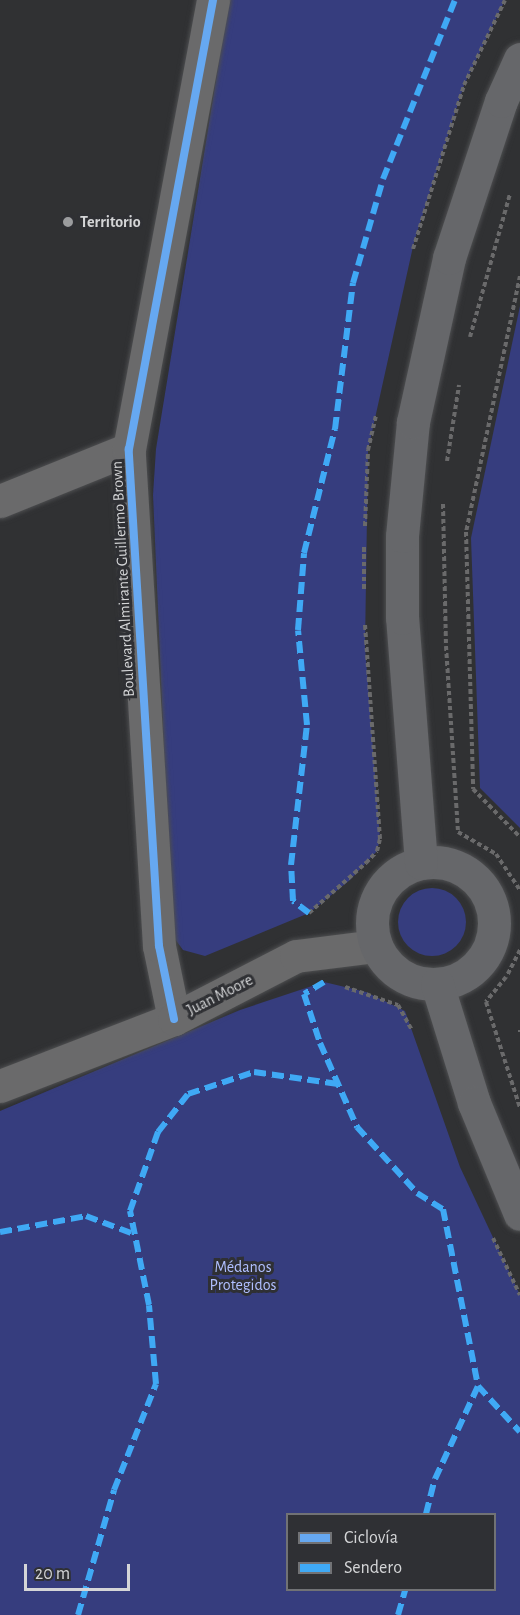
<!DOCTYPE html>
<meta charset="utf-8">
<style>
body{margin:0}
#map{position:relative;width:520px;height:1615px;overflow:hidden;background:#303133;font-family:"Alegreya Sans",sans-serif}
div>[style]{position:absolute}
.green>*{inset:0;background:#363d7e}
.round{border-radius:50%}
.path>*{height:4px;margin-top:-2px;transform-origin:0;background:repeating-linear-gradient(90deg,#6a6a6b 0 4.5px,transparent 0 7.5px)}
.roads{filter:drop-shadow(0 0 2px #4d4e50) drop-shadow(0 0 2px #4d4e50)}
.street>*{height:33px;margin:-16.5px;padding:0 16.5px;transform-origin:16.5px;border-radius:16.5px;background:#6a6a6b}
.secondary>*{height:33px;margin:-16.5px;padding:0 16.5px;transform-origin:16.5px;border-radius:16.5px;background:#66676a}
.secondary>.ring{margin:-16.5px;padding:0;box-sizing:content-box;background:none;border:33px solid #66676a;border-radius:50%}
.quiet>*{height:6px;margin-top:-3px;transform-origin:0;background:repeating-linear-gradient(90deg,#3fa9f5 0 12px,transparent 0 18px)}
.cycleway>*{height:8px;margin:-4px;padding:0 4px;transform-origin:4px;border-radius:4px;background:#66a8f1}
.dots>*{width:16px;height:16px;translate:-50% -50%;box-sizing:border-box;border:3px solid #2f3034;border-radius:50%}
span{translate:-50% -50%;white-space:nowrap;text-align:center;line-height:1.15;-webkit-text-stroke:6px #2f3034;paint-order:stroke}
.poi-label{font-size:16px;color:#d4d5d7;font-weight:700}
.left{translate:0 -50%;text-align:left}
.street-label{font-size:16px;color:#d4d5d7}
.park-label{font-size:16px;color:#b0bfff}
.legend{position:absolute;left:286px;top:1513px;width:210px;height:78px;box-sizing:border-box;background:#2f3034;border:2px solid #717275;margin:0;padding:8px 10px;list-style:none;font-size:18px;color:#d4d5d7}
.legend li{display:flex;align-items:center;gap:12px;height:30px}
.legend b{width:30px;border:2px solid #717275}
.scale{position:absolute;left:24px;top:1564px;width:106px;height:27px;box-sizing:border-box;border:3px solid #d4d5d7;border-top:0;padding-left:8px;font-size:18px;line-height:21px;white-space:nowrap;color:#d4d5d7;-webkit-text-stroke:4px #2f3034;paint-order:stroke}
</style>
<div id="map">
<div class="green">
<i style="clip-path:polygon(229px 0,505px 0,464px 85px,414px 242px,368px 450px,365px 647px,380px 839px,377px 851px,350px 880px,309px 913px,205px 956px,183px 950px,172px 935px,153px 495px,156px 449px)"></i>
<i style="clip-path:polygon(520px 306px,520px 828px,480px 788px,471px 538px)"></i>
<i class="round" style="left:398px;top:888px;width:68px;height:68px"></i>
<i style="clip-path:polygon(evenodd,324px 982px,366px 992px,405px 1011px,460px 1167px,520px 1295px,520px 1615px,0 1615px,0 1111px,240px 1010px,324px 982px,288px 1514px,494px 1514px,494px 1590px,288px 1590px,288px 1514px)"></i>
</div>
<div class="path">
<i style="left:413px;top:249px;width:172px;rotate:-72.7deg"></i>
<i style="left:464px;top:85px;width:94px;rotate:-64.2deg"></i>
<i style="left:520px;top:276px;width:262px;rotate:101.9deg"></i>
<i style="left:466px;top:532px;width:257px;rotate:88.4deg"></i>
<i style="left:473px;top:789px;width:67px;rotate:45.6deg"></i>
<i style="left:470px;top:337px;width:148px;rotate:-74.4deg"></i>
<i style="left:447px;top:461px;width:77px;rotate:-81deg"></i>
<i style="left:443px;top:504px;width:142px;rotate:88.8deg"></i>
<i style="left:446px;top:646px;width:186px;rotate:86.3deg"></i>
<i style="left:458px;top:832px;width:44px;rotate:30.1deg"></i>
<i style="left:496px;top:854px;width:43px;rotate:56.3deg"></i>
<i style="left:365px;top:526px;width:76px;rotate:-87.7deg"></i>
<i style="left:368px;top:450px;width:37px;rotate:-77deg"></i>
<i style="left:364px;top:589px;width:44px;rotate:-90deg"></i>
<i style="left:309px;top:913px;width:76px;rotate:-41.3deg"></i>
<i style="left:366px;top:863px;width:16px;rotate:-47deg"></i>
<i style="left:377px;top:851px;width:12px;rotate:-76deg"></i>
<i style="left:380px;top:839px;width:217px;rotate:-94deg"></i>
<i style="left:520px;top:950px;width:30px;rotate:117deg"></i>
<i style="left:506px;top:977px;width:32px;rotate:129deg"></i>
<i style="left:486px;top:1002px;width:111px;rotate:72.2deg"></i>
<i style="left:345px;top:987px;width:56px;rotate:18.8deg"></i>
<i style="left:398px;top:1005px;width:29px;rotate:61deg"></i>
<i style="left:520px;top:1030px;width:2px;rotate:90deg"></i>
<i style="left:493px;top:1238px;width:63px;rotate:64.7deg"></i>
</div>
<div class="roads">
<div class="street">
<i style="left:0;top:501px;width:139px;rotate:-22deg"></i>
<i style="left:174px;top:1019px;width:75px;rotate:-101.6deg"></i>
<i style="left:159px;top:946px;width:498px;rotate:-93.5deg"></i>
<i style="left:129px;top:449px;width:457px;rotate:-79.4deg"></i>
<i style="left:0;top:1086px;width:186px;rotate:-21.1deg"></i>
<i style="left:174px;top:1019px;width:137px;rotate:-27.3deg"></i>
<i style="left:296px;top:956px;width:81px;rotate:-7.1deg"></i>
</div>
<div class="secondary">
<i class="ring" style="left:372px;top:862px;width:89px;height:89px"></i>
<i style="left:421px;top:863px;width:246px;rotate:-94.4deg"></i>
<i style="left:402px;top:618px;width:82px;rotate:-90deg"></i>
<i style="left:402px;top:536px;width:115px;rotate:-84.5deg"></i>
<i style="left:413px;top:422px;width:168px;rotate:-77.6deg"></i>
<i style="left:449px;top:258px;width:165px;rotate:-71.7deg"></i>
<i style="left:501px;top:101px;width:46px;rotate:-65.7deg"></i>
<i style="left:437px;top:984px;width:125px;rotate:72.7deg"></i>
<i style="left:474px;top:1103px;width:120px;rotate:67.5deg"></i>
</div>
</div>
<div class="quiet">
<i style="left:309px;top:913px;width:20px;rotate:-143deg"></i>
<i style="left:293px;top:901px;width:36px;rotate:-93deg"></i>
<i style="left:291px;top:865px;width:141px;rotate:-83.5deg"></i>
<i style="left:307px;top:725px;width:95px;rotate:-95.4deg"></i>
<i style="left:298px;top:630px;width:77px;rotate:-85.5deg"></i>
<i style="left:304px;top:553px;width:128px;rotate:-76deg"></i>
<i style="left:335px;top:429px;width:147px;rotate:-83deg"></i>
<i style="left:353px;top:283px;width:108px;rotate:-73.9deg"></i>
<i style="left:383px;top:179px;width:193px;rotate:-68.1deg"></i>
<i style="left:324px;top:982px;width:23px;rotate:149deg"></i>
<i style="left:304px;top:994px;width:52px;rotate:71.9deg"></i>
<i style="left:320px;top:1043px;width:92px;rotate:66.2deg"></i>
<i style="left:357px;top:1127px;width:89px;rotate:47.7deg"></i>
<i style="left:417px;top:1193px;width:31px;rotate:32deg"></i>
<i style="left:443px;top:1209px;width:180px;rotate:78.8deg"></i>
<i style="left:478px;top:1386px;width:62px;rotate:47.6deg"></i>
<i style="left:0;top:1232px;width:87px;rotate:-10.5deg"></i>
<i style="left:86px;top:1216px;width:51px;rotate:20.6deg"></i>
<i style="left:426px;top:1514px;width:36px;rotate:-76deg"></i>
<i style="left:435px;top:1479px;width:102px;rotate:-65.2deg"></i>
<i style="left:78px;top:1615px;width:130px;rotate:-73.9deg"></i>
<i style="left:114px;top:1490px;width:114px;rotate:-68.4deg"></i>
<i style="left:156px;top:1384px;width:79px;rotate:-95.1deg"></i>
<i style="left:149px;top:1305px;width:96px;rotate:-101.4deg"></i>
<i style="left:130px;top:1211px;width:84px;rotate:-70.5deg"></i>
<i style="left:158px;top:1132px;width:48px;rotate:-51.7deg"></i>
<i style="left:188px;top:1094px;width:70px;rotate:-18.4deg"></i>
<i style="left:254px;top:1072px;width:85px;rotate:8.1deg"></i>
<i style="left:398px;top:1615px;width:26px;rotate:-74deg"></i>
</div>
<div class="cycleway">
<i style="left:174px;top:1019px;width:75px;rotate:-101.6deg"></i>
<i style="left:159px;top:946px;width:498px;rotate:-93.5deg"></i>
<i style="left:129px;top:449px;width:457px;rotate:-79.4deg"></i>
</div>
<div class="dots">
<i style="left:68px;top:222px;background:#9b9c9e"></i>
</div>
<div class="poi-label">
<span class="left" style="left:80px;top:222px">Territorio</span>
</div>
<div class="street-label">
<span style="left:123px;top:579px;rotate:-93deg">Boulevard Almirante Guillermo Brown</span>
<span style="left:220px;top:995px;rotate:-27deg">Juan Moore</span>
</div>
<div class="park-label">
<span style="left:243px;top:1276px">Médanos<br>Protegidos</span>
</div>
<ul class="legend">
<li><b style="height:8px;background:#66a8f1"></b>Ciclovía</li>
<li><b style="height:8px;background:#3fa9f5"></b>Sendero</li>
</ul>
<div class="scale">20 m</div>
</div>
